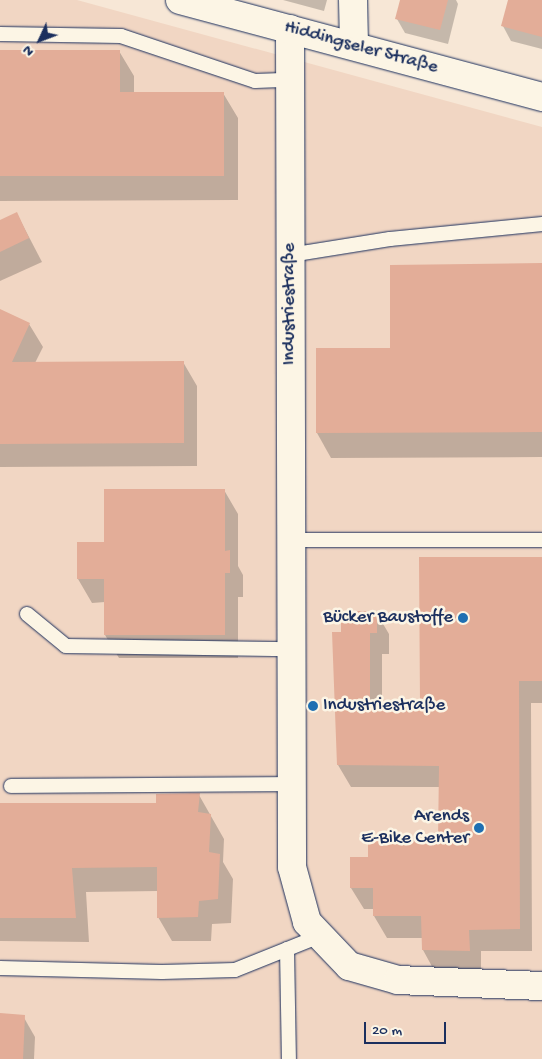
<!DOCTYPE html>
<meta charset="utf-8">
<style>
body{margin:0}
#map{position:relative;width:542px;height:1059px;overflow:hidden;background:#f7e7d6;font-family:"Gochi Hand",sans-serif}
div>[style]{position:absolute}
.built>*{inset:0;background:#f1d6c3}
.shadow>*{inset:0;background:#0003}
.building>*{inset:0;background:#e3ad98}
.roads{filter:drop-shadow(0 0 1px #1b2f5e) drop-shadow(0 0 1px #1b2f5e)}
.lane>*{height:14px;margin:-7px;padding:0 7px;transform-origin:7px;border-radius:7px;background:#fcf5e5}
.street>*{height:28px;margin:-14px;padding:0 14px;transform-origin:14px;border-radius:14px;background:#fcf5e5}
.secondary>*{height:28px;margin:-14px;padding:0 14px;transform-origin:14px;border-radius:14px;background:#fcf5e5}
.dots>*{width:14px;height:14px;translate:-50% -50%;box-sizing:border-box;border:2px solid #fcf5e5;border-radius:50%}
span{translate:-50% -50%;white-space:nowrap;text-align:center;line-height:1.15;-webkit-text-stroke:5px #fcf5e5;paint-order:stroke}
.street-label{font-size:19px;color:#1b2f5e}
.poi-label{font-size:19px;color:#1b2f5e}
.right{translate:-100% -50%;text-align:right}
.left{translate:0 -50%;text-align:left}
.north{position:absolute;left:15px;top:15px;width:50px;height:50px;-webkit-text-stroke:4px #fcf5e5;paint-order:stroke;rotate:227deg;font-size:14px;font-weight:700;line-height:20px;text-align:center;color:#1b2f5e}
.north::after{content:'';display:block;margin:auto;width:18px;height:22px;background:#1b2f5e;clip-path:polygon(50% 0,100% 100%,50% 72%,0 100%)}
.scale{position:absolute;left:364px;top:1022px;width:82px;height:22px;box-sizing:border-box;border:2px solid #1b2f5e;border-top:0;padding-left:6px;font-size:15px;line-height:18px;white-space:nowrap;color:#1b2f5e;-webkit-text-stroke:4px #fcf5e5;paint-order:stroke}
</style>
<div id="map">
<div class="built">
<i style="clip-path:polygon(0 0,77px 0,542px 127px,542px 1059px,0 1059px)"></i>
</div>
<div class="shadow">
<i style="clip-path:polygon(283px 0,327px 0,324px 11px)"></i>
<i style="clip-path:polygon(402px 0,456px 0,458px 4px,448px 44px,405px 33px,397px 19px)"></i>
<i style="clip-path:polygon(509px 0,542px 0,542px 49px,511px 41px,503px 26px)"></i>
<i style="clip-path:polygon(119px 51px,134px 76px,134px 93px,223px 93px,238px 118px,238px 200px,0 201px,0 52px)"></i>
<i style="clip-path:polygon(17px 214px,42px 262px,0 281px,0 222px)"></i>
<i style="clip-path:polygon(542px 265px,542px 457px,331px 458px,317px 433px,392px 349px)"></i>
<i style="clip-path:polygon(0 311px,29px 324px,43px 347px,35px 363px,183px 362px,197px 386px,197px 466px,0 467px)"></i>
<i style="clip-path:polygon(224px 490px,238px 514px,238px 566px,243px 575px,243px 597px,238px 597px,238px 658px,119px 658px,105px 635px,105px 602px,92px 603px,78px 579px,105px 543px)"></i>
<i style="clip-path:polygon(542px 558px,542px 703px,531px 703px,532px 951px,481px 951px,481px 972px,435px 972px,423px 950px,423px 938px,387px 938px,374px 916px,374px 909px,364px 909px,351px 888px,369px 858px,439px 841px,440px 787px,351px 787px,338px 765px,333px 633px,342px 633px,376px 612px,389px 634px,389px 654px,382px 654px,382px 705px,421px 705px)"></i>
<i style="clip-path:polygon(199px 795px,224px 839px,223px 862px,233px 879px,231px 923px,212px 924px,211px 941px,172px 941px,158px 917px,158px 891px,86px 892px,89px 942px,0 941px,0 804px,157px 804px)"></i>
<i style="clip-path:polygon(0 1015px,23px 1016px,35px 1037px,34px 1059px,0 1059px)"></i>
</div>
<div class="building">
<i style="clip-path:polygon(400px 0,448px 0,440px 30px,395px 19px)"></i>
<i style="clip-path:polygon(508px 0,542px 0,542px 37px,501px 26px)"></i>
<i style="clip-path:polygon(0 50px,120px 50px,120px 92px,224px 92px,224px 176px,0 176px)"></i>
<i style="clip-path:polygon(17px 212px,29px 238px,0 252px,0 220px)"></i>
<i style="clip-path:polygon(542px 263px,542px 432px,316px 433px,316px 348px,390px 348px,390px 265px)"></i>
<i style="clip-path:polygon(0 309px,30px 323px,12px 362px,184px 361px,184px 443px,0 444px)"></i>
<i style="clip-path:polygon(104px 489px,225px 489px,225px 551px,230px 550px,230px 573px,225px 573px,225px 635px,104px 635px,104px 579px,77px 579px,77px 542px,104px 542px)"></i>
<i style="clip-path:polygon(419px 557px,542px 557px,542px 681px,519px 681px,520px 929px,469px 930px,470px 951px,422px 950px,421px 916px,373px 916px,373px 888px,350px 888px,350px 857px,368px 857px,368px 840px,438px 840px,439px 766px,337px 765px,332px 632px,341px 632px,341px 611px,377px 611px,377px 633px,370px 633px,370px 703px,420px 704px)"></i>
<i style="clip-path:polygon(200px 793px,198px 812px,211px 814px,209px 852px,220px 854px,218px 899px,199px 901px,198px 917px,157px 918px,157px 867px,72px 868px,76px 918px,0 918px,0 803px,156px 803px,156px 794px)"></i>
<i style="clip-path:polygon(0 1013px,25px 1015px,23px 1059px,0 1059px)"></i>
</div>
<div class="roads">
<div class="lane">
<i style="left:0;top:34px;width:121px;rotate:0.9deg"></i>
<i style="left:121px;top:36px;width:141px;rotate:18.6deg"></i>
<i style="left:255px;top:81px;width:34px;rotate:-2deg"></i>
<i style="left:290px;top:255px;width:101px;rotate:-9.1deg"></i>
<i style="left:390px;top:239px;width:153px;rotate:-5.6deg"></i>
<i style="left:291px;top:540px;width:251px"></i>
<i style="left:27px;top:614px;width:50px;rotate:39.4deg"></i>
<i style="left:66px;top:646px;width:225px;rotate:0.8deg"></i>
<i style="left:11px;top:786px;width:281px;rotate:-0.4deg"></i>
<i style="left:287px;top:949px;width:110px;rotate:89deg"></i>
<i style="left:0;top:968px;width:162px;rotate:1.4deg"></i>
<i style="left:162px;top:972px;width:73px;rotate:-1.6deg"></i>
<i style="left:235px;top:970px;width:92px;rotate:-21.8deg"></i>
</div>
<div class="street">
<i style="left:353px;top:0;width:45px;rotate:88.7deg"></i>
<i style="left:290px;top:29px;width:838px;rotate:89.86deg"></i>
<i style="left:292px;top:867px;width:57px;rotate:74.7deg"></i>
<i style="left:307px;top:922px;width:61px;rotate:46.3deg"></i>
<i style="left:349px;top:966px;width:51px;rotate:15.9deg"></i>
<i style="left:398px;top:980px;width:144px;rotate:2.4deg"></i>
</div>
<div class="secondary">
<i style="left:180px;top:0;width:375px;rotate:15deg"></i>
</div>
</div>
<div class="dots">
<i style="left:463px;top:618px;background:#1f6fb2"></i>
<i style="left:313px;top:706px;background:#1f6fb2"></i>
<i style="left:479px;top:828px;background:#1f6fb2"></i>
</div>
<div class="street-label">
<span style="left:361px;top:48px;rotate:15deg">Hiddingseler Straße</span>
<span style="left:290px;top:304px;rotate:-90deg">Industriestraße</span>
</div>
<div class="poi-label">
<span class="right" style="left:453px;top:618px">Bücker Baustoffe</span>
<span class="left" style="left:323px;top:706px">Industriestraße</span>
<span class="right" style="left:469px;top:828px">Arends<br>E-Bike Center</span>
</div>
<div class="north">N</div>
<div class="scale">20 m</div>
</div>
